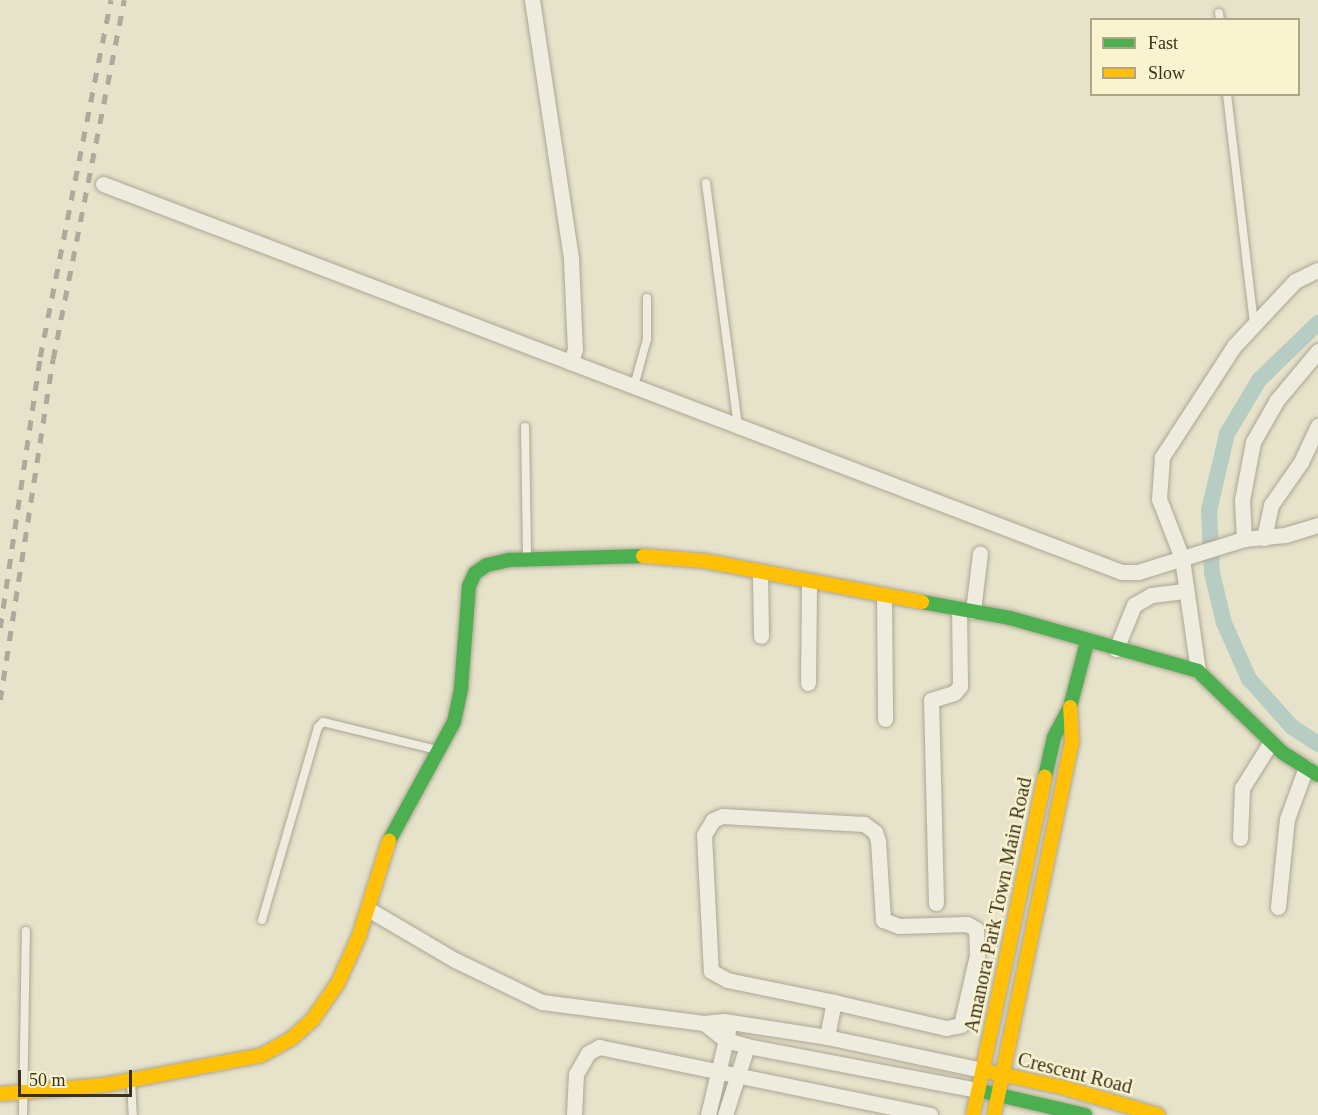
<!DOCTYPE html>
<style>
body{margin:0}
#map{position:relative;width:1318px;height:1115px;overflow:hidden;background:#e7e3ca;font-family:"Times New Roman",serif}
div>[style]{position:absolute}
.canal>*{height:16px;margin:-8px;padding:0 8px;transform-origin:8px;border-radius:8px;background:#b7cdc3}
.roads{filter:drop-shadow(0 0 2px #aca694) drop-shadow(0 0 2px #aca694)}
.lane>*{height:8px;margin:-4px;padding:0 4px;transform-origin:4px;border-radius:4px;background:#eeecde}
.street>*{height:15px;margin:-7.5px;padding:0 7.5px;transform-origin:7.5px;border-radius:7.5px;background:#eeecde}
.fast>*{height:14px;margin:-7px;padding:0 7px;transform-origin:7px;border-radius:7px;background:#4caf50}
.slow>*{height:14px;margin:-7px;padding:0 7px;transform-origin:7px;border-radius:7px;background:#ffc107}
.rail>*{height:4.5px;margin-top:-2.25px;transform-origin:0;background:repeating-linear-gradient(90deg,#adaa9d 0 10px,transparent 0 20px)}
span{translate:-50% -50%;white-space:nowrap;text-align:center;line-height:1.15;-webkit-text-stroke:4.5px #f9f4cf;paint-order:stroke}
.street-label{font-size:20px;color:#3b301b}
.legend{position:absolute;left:1090px;top:18px;width:210px;height:78px;box-sizing:border-box;background:#f9f4cf;border:2px solid #ada687;margin:0;padding:8px 10px;list-style:none;font-size:18px;color:#3b301b}
.legend li{display:flex;align-items:center;gap:12px;height:30px}
.legend b{width:30px;border:2px solid #ada687}
.scale{position:absolute;left:18px;top:1070px;width:114px;height:27px;box-sizing:border-box;border:3px solid #3b301b;border-top:0;padding-left:8px;font-size:18px;line-height:21px;white-space:nowrap;color:#3b301b;-webkit-text-stroke:4px #f9f4cf;paint-order:stroke}
</style>
<div id="map">
<div class="canal">
<i style="left:1318px;top:323px;width:82px;rotate:136deg"></i>
<i style="left:1259px;top:380px;width:63px;rotate:120.7deg"></i>
<i style="left:1227px;top:434px;width:79px;rotate:103.2deg"></i>
<i style="left:1209px;top:511px;width:62px;rotate:87.2deg"></i>
<i style="left:1212px;top:573px;width:51px;rotate:76.5deg"></i>
<i style="left:1224px;top:623px;width:61px;rotate:65.9deg"></i>
<i style="left:1249px;top:679px;width:64px;rotate:48.1deg"></i>
<i style="left:1292px;top:727px;width:31px;rotate:33deg"></i>
</div>
<div class="roads">
<div class="lane">
<i style="left:1219px;top:13px;width:7px;rotate:82deg"></i>
<i style="left:1227px;top:94px;width:231px;rotate:83.3deg"></i>
<i style="left:706px;top:183px;width:244px;rotate:82.5deg"></i>
<i style="left:634px;top:386px;width:49px;rotate:-74.5deg"></i>
<i style="left:647px;top:339px;width:41px;rotate:-90deg"></i>
<i style="left:525px;top:427px;width:131px;rotate:89.1deg"></i>
<i style="left:262px;top:920px;width:201px;rotate:-73.8deg"></i>
<i style="left:318px;top:727px;width:7px;rotate:-45deg"></i>
<i style="left:323px;top:722px;width:117px;rotate:13.8deg"></i>
<i style="left:131px;top:1081px;width:34px;rotate:87deg"></i>
<i style="left:23px;top:1115px;width:184px;rotate:-89.1deg"></i>
</div>
<div class="street">
<i style="left:532px;top:0;width:262px;rotate:81.4deg"></i>
<i style="left:571px;top:259px;width:90px;rotate:87.5deg"></i>
<i style="left:575px;top:349px;width:14px;rotate:107deg"></i>
<i style="left:103px;top:184px;width:1090px;rotate:20.85deg"></i>
<i style="left:1122px;top:572px;width:16px"></i>
<i style="left:1138px;top:572px;width:111px;rotate:-17.3deg"></i>
<i style="left:1244px;top:539px;width:41px;rotate:-5.6deg"></i>
<i style="left:1285px;top:535px;width:34px;rotate:-17deg"></i>
<i style="left:1264px;top:538px;width:34px;rotate:-78deg"></i>
<i style="left:1271px;top:505px;width:52px;rotate:-55.1deg"></i>
<i style="left:1301px;top:462px;width:40px;rotate:-65deg"></i>
<i style="left:1244px;top:539px;width:39px;rotate:-93deg"></i>
<i style="left:1242px;top:500px;width:59px;rotate:-79.3deg"></i>
<i style="left:1253px;top:442px;width:48px;rotate:-60.3deg"></i>
<i style="left:1277px;top:400px;width:64px;rotate:-50.1deg"></i>
<i style="left:760px;top:572px;width:64px;rotate:89.1deg"></i>
<i style="left:884px;top:595px;width:124px;rotate:89.5deg"></i>
<i style="left:973px;top:611px;width:58px;rotate:-83.1deg"></i>
<i style="left:1116px;top:649px;width:48px;rotate:-67.8deg"></i>
<i style="left:1134px;top:605px;width:20px;rotate:-30deg"></i>
<i style="left:1151px;top:595px;width:33px;rotate:-7deg"></i>
<i style="left:1198px;top:671px;width:114px;rotate:-98.1deg"></i>
<i style="left:1182px;top:558px;width:63px;rotate:-111.3deg"></i>
<i style="left:1159px;top:499px;width:42px;rotate:-85.9deg"></i>
<i style="left:1162px;top:457px;width:132px;rotate:-57deg"></i>
<i style="left:1234px;top:346px;width:89px;rotate:-46.8deg"></i>
<i style="left:1295px;top:281px;width:25px;rotate:-26deg"></i>
<i style="left:808px;top:683px;width:102px;rotate:-89.4deg"></i>
<i style="left:1240px;top:838px;width:50px;rotate:-87.7deg"></i>
<i style="left:1242px;top:788px;width:54px;rotate:-57.8deg"></i>
<i style="left:936px;top:903px;width:203px;rotate:-91.4deg"></i>
<i style="left:931px;top:700px;width:24px;rotate:-17deg"></i>
<i style="left:954px;top:693px;width:9px;rotate:-49deg"></i>
<i style="left:960px;top:686px;width:77px;rotate:-90.7deg"></i>
<i style="left:1278px;top:907px;width:88px;rotate:-84.2deg"></i>
<i style="left:1287px;top:819px;width:55px;rotate:-69.9deg"></i>
<i style="left:368px;top:909px;width:101px;rotate:30.4deg"></i>
<i style="left:455px;top:960px;width:97px;rotate:25.8deg"></i>
<i style="left:542px;top:1002px;width:163px;rotate:7.4deg"></i>
<i style="left:704px;top:1023px;width:20px;rotate:-6deg"></i>
<i style="left:724px;top:1021px;width:104px;rotate:8.8deg"></i>
<i style="left:827px;top:1037px;width:158px;rotate:12deg"></i>
<i style="left:704px;top:1023px;width:28px;rotate:38deg"></i>
<i style="left:726px;top:1040px;width:22px;rotate:16deg"></i>
<i style="left:747px;top:1046px;width:235px;rotate:10.8deg"></i>
<i style="left:827px;top:1037px;width:36px;rotate:-79deg"></i>
<i style="left:834px;top:1002px;width:115px;rotate:13.1deg"></i>
<i style="left:946px;top:1028px;width:15px;rotate:-11deg"></i>
<i style="left:961px;top:1025px;width:72px;rotate:-77.1deg"></i>
<i style="left:977px;top:955px;width:26px;rotate:-92deg"></i>
<i style="left:976px;top:929px;width:10px;rotate:-151deg"></i>
<i style="left:967px;top:924px;width:68px;rotate:178.3deg"></i>
<i style="left:899px;top:926px;width:17px;rotate:-159deg"></i>
<i style="left:883px;top:920px;width:79px;rotate:-93.6deg"></i>
<i style="left:878px;top:841px;width:9px;rotate:-108deg"></i>
<i style="left:875px;top:832px;width:14px;rotate:-144deg"></i>
<i style="left:864px;top:824px;width:142px;rotate:-176.8deg"></i>
<i style="left:722px;top:816px;width:10px;rotate:156deg"></i>
<i style="left:713px;top:820px;width:17px;rotate:121deg"></i>
<i style="left:704px;top:835px;width:136px;rotate:87.1deg"></i>
<i style="left:711px;top:971px;width:18px;rotate:29deg"></i>
<i style="left:727px;top:980px;width:109px;rotate:11.6deg"></i>
<i style="left:574px;top:1115px;width:41px;rotate:-87.2deg"></i>
<i style="left:576px;top:1074px;width:24px;rotate:-60deg"></i>
<i style="left:588px;top:1053px;width:13px;rotate:-29deg"></i>
<i style="left:599px;top:1047px;width:338px;rotate:11.6deg"></i>
<i style="left:708px;top:1115px;width:86px;rotate:-76.6deg"></i>
<i style="left:725px;top:1115px;width:72px;rotate:-72.3deg"></i>
</div>
<div class="fast">
<i style="left:922px;top:602px;width:89px;rotate:10.3deg"></i>
<i style="left:1010px;top:618px;width:195px;rotate:15.7deg"></i>
<i style="left:1198px;top:671px;width:118px;rotate:44deg"></i>
<i style="left:1283px;top:753px;width:41px;rotate:32.2deg"></i>
<i style="left:1045px;top:777px;width:41px;rotate:-77.3deg"></i>
<i style="left:1054px;top:737px;width:34px;rotate:-62deg"></i>
<i style="left:1070px;top:707px;width:67px;rotate:-75.3deg"></i>
<i style="left:389px;top:841px;width:136px;rotate:-61.4deg"></i>
<i style="left:454px;top:722px;width:35px;rotate:-78deg"></i>
<i style="left:461px;top:688px;width:102px;rotate:-85.5deg"></i>
<i style="left:469px;top:586px;width:14px;rotate:-65deg"></i>
<i style="left:475px;top:573px;width:14px;rotate:-34deg"></i>
<i style="left:487px;top:565px;width:23px;rotate:-13deg"></i>
<i style="left:509px;top:560px;width:134px;rotate:-1.7deg"></i>
<i style="left:986px;top:1092px;width:102px;rotate:13.1deg"></i>
</div>
<div class="slow">
<i style="left:643px;top:556px;width:62px;rotate:4.6deg"></i>
<i style="left:705px;top:561px;width:221px;rotate:10.7deg"></i>
<i style="left:990px;top:1072px;width:77px;rotate:12deg"></i>
<i style="left:1065px;top:1088px;width:97px;rotate:16.2deg"></i>
<i style="left:0;top:1094px;width:105px;rotate:-4.9deg"></i>
<i style="left:105px;top:1085px;width:160px;rotate:-10.8deg"></i>
<i style="left:262px;top:1055px;width:33px;rotate:-29deg"></i>
<i style="left:291px;top:1039px;width:30px;rotate:-42deg"></i>
<i style="left:313px;top:1019px;width:44px;rotate:-55.2deg"></i>
<i style="left:338px;top:983px;width:51px;rotate:-65.9deg"></i>
<i style="left:359px;top:936px;width:100px;rotate:-72.5deg"></i>
<i style="left:973px;top:1115px;width:346px;rotate:-78deg"></i>
<i style="left:994px;top:1115px;width:381px;rotate:-78.2deg"></i>
<i style="left:1072px;top:742px;width:35px;rotate:-93deg"></i>
</div>
</div>
<div class="rail">
<i style="left:0;top:628px;width:274px;rotate:-81.6deg"></i>
<i style="left:40px;top:357px;width:364px;rotate:-78.8deg"></i>
<i style="left:0;top:700px;width:345px;rotate:-81.2deg"></i>
<i style="left:53px;top:359px;width:366px;rotate:-78.8deg"></i>
</div>
<div class="street-label">
<span style="left:998px;top:905px;rotate:-78deg">Amanora Park Town Main Road</span>
<span style="left:1075px;top:1073px;rotate:14deg">Crescent Road</span>
</div>
<ul class="legend">
<li><b style="height:8px;background:#4caf50"></b>Fast</li>
<li><b style="height:8px;background:#ffc107"></b>Slow</li>
</ul>
<div class="scale">50 m</div>
</div>
